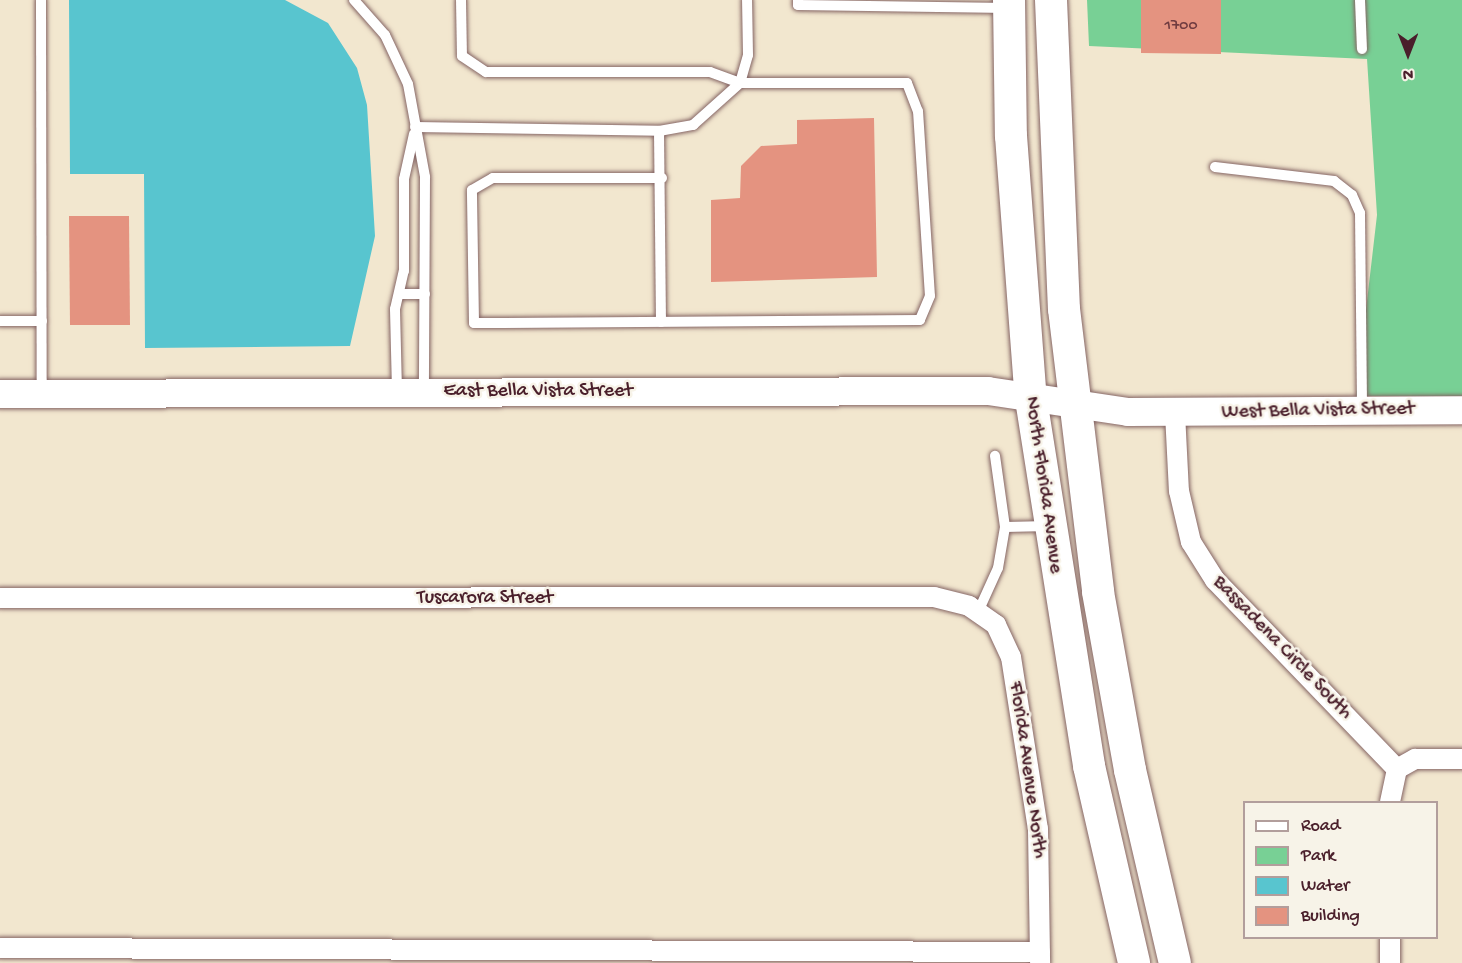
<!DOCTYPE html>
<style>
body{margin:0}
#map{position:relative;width:1462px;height:963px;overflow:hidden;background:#f2e7cf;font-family:"Gochi Hand",sans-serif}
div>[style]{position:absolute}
.green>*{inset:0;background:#78d095}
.water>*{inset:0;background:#58c5cf}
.building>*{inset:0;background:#e49380}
.roads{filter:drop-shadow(0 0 2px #856564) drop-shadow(0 0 2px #856564)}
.lane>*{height:10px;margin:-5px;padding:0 5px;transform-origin:5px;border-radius:5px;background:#fff}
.street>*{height:20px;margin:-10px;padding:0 10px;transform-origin:10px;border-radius:10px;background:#fff}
.secondary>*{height:28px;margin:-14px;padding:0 14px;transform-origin:14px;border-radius:14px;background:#fff}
.primary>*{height:32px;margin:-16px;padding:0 16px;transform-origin:16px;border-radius:16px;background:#fff}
span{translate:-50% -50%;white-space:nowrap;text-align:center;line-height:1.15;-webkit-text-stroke:5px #f7f3e8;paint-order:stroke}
.number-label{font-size:16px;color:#703c40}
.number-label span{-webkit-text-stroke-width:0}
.street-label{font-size:20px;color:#4a1f2b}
.legend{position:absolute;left:1243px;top:801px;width:195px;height:138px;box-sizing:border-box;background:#f7f3e8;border:2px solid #b29e9c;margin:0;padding:8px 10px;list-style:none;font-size:18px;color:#4a1f2b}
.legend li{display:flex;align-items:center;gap:12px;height:30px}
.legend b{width:30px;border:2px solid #b29e9c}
.north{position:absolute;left:1378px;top:24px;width:60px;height:60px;-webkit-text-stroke:4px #f7f3e8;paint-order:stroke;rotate:180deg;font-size:16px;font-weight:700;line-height:24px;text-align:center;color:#4a1f2b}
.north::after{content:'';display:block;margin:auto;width:21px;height:27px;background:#4a1f2b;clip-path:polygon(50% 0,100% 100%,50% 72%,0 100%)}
</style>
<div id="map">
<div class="green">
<i style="clip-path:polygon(1087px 0,1462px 0,1462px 396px,1356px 396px,1377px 215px,1367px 59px,1089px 46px)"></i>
</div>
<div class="water">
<i style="clip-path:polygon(69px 0,285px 0,328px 23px,357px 68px,367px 105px,375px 236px,350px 346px,145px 348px,144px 174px,70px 174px)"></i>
</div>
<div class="building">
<i style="clip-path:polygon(1141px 0,1221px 0,1221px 54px,1141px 53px)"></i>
<i style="clip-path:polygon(874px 118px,877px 277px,711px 282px,711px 200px,740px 198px,741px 166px,761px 146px,797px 144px,797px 120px)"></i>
<i style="clip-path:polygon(69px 216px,129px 216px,130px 325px,70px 325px)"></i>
</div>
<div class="roads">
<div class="lane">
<i style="left:41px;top:0;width:393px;rotate:89.9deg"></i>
<i style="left:354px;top:0;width:47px;rotate:48.5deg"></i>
<i style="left:385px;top:35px;width:54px;rotate:64.9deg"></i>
<i style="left:408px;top:84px;width:95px;rotate:79.6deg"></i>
<i style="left:425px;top:177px;width:214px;rotate:90.3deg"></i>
<i style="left:461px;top:0;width:56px;rotate:89deg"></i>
<i style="left:462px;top:56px;width:29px;rotate:34deg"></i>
<i style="left:486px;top:72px;width:224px"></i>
<i style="left:710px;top:72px;width:32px;rotate:20deg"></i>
<i style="left:740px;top:83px;width:167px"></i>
<i style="left:907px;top:83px;width:30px;rotate:69deg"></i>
<i style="left:918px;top:111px;width:185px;rotate:86.3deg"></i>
<i style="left:930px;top:296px;width:26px;rotate:113deg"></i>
<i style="left:920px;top:320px;width:446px;rotate:179.6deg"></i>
<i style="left:474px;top:323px;width:133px;rotate:-90.9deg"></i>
<i style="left:472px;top:190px;width:24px;rotate:-30deg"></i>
<i style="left:493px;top:178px;width:169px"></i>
<i style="left:798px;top:0;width:5px;rotate:90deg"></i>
<i style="left:798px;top:5px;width:210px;rotate:0.8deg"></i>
<i style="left:1360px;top:0;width:49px;rotate:87.7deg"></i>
<i style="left:415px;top:127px;width:244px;rotate:0.9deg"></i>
<i style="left:659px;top:131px;width:35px;rotate:-10deg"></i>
<i style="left:693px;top:125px;width:63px;rotate:-41.8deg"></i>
<i style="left:740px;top:83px;width:29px;rotate:-74deg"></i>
<i style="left:748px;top:55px;width:55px;rotate:-91deg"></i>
<i style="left:659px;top:131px;width:191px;rotate:89.4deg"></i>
<i style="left:1215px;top:167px;width:120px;rotate:6.7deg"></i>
<i style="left:1334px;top:181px;width:23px;rotate:38deg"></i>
<i style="left:1352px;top:195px;width:20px;rotate:66deg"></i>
<i style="left:1360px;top:213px;width:197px;rotate:89.4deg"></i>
<i style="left:399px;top:294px;width:26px"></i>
<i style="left:0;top:321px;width:42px"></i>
<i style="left:397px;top:391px;width:82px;rotate:-91.4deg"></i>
<i style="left:395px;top:309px;width:39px;rotate:-77deg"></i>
<i style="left:404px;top:271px;width:92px;rotate:-90deg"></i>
<i style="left:404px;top:179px;width:46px;rotate:-77.5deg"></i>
<i style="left:1005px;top:527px;width:44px;rotate:-1.3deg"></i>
<i style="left:978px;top:612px;width:48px;rotate:-65.6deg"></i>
<i style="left:998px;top:568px;width:42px;rotate:-80.3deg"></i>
<i style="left:1005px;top:527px;width:72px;rotate:-98deg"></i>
</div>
<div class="street">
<i style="left:1175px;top:413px;width:78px;rotate:87.1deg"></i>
<i style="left:1179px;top:491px;width:52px;rotate:76.8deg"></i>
<i style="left:1191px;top:542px;width:45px;rotate:57.7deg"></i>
<i style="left:1215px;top:580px;width:262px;rotate:46.1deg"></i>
<i style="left:0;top:598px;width:934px;rotate:-0.06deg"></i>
<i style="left:934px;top:597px;width:36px;rotate:14deg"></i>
<i style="left:969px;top:606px;width:33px;rotate:35deg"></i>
<i style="left:996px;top:625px;width:35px;rotate:65deg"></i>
<i style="left:1011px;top:657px;width:174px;rotate:81.1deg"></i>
<i style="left:1038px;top:829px;width:134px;rotate:89.1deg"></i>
<i style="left:1397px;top:769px;width:21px;rotate:-29deg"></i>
<i style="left:1415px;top:759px;width:47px"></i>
<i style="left:1390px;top:802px;width:34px;rotate:-78deg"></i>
<i style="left:1390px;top:938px;width:25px;rotate:90deg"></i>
<i style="left:0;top:948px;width:1040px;rotate:0.22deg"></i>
</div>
<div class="secondary">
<i style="left:0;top:394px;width:988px;rotate:-0.17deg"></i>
<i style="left:988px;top:391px;width:142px;rotate:8.5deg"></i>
<i style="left:1128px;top:412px;width:334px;rotate:-0.3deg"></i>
</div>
<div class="primary">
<i style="left:1009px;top:0;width:136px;rotate:89.2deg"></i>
<i style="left:1011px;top:136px;width:264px;rotate:85.7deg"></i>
<i style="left:1031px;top:399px;width:372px;rotate:81deg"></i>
<i style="left:1089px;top:766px;width:202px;rotate:77.1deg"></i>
<i style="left:1051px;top:0;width:309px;rotate:87.6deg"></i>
<i style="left:1064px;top:309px;width:285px;rotate:83.1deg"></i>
<i style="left:1098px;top:592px;width:181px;rotate:79.8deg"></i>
<i style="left:1130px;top:770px;width:198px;rotate:76.9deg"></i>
</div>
</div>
<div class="number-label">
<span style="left:1181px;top:27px">1700</span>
</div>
<div class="street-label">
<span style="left:538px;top:391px">East Bella Vista Street</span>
<span style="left:1318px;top:411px;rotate:-1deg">West Bella Vista Street</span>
<span style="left:1043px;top:485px;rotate:82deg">North Florida Avenue</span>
<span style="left:485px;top:598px">Tuscarora Street</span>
<span style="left:1282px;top:648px;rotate:46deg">Bassadena Circle South</span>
<span style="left:1027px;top:770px;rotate:82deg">Florida Avenue North</span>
</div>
<ul class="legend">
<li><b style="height:8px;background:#fff"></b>Road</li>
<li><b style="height:16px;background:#78d095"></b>Park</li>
<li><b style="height:16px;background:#58c5cf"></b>Water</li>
<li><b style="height:16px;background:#e49380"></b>Building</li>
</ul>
<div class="north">N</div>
</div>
